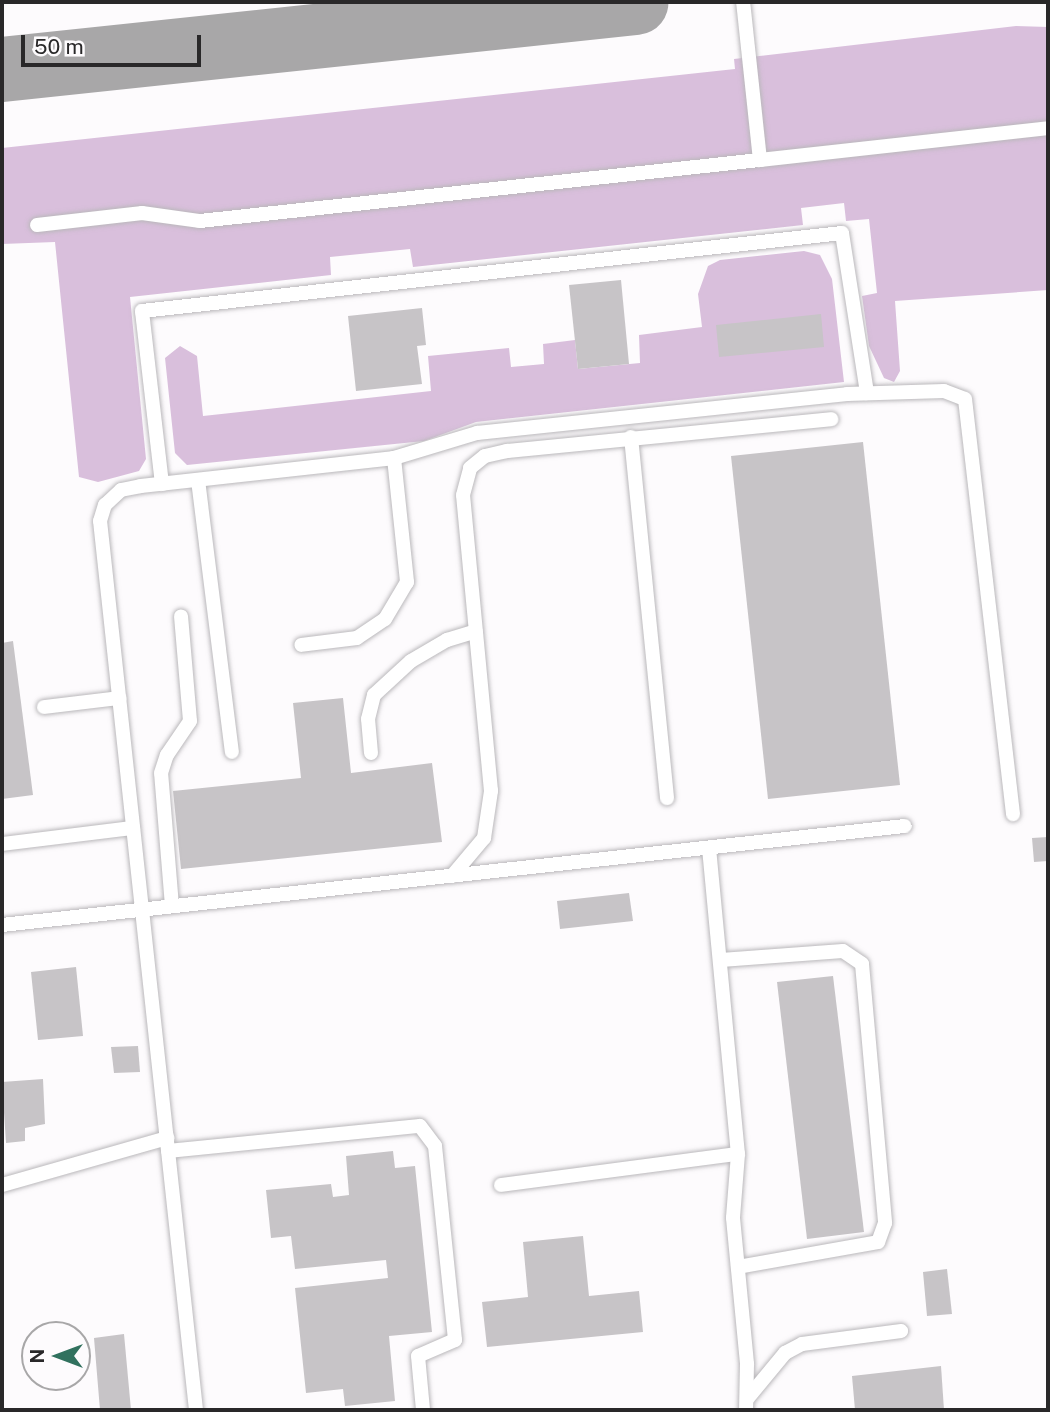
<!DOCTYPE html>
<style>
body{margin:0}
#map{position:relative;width:1050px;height:1412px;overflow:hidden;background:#fdfbfd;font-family:"Public Sans",sans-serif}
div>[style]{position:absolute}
.green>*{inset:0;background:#d9bfdc}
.taxiway>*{height:65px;margin:-32.5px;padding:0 32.5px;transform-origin:32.5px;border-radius:32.5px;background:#a8a7a8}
.building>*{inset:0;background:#c7c4c7}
.roads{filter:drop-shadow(0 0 2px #bab8bb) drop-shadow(0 0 2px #bab8bb)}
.lane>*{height:14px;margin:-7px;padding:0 7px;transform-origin:7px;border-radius:7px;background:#fff}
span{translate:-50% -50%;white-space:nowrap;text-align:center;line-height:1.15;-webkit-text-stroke:7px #fdfbfd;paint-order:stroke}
.frame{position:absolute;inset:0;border:4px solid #292829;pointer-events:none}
.north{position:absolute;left:21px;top:1321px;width:70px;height:70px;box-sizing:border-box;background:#fdfbfd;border:2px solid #a8a7a8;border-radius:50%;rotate:270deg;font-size:19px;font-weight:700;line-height:28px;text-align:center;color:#292829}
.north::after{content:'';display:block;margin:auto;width:24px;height:32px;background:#31715e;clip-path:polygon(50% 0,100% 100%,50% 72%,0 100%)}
.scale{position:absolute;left:21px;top:35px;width:180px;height:32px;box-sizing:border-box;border:4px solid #292829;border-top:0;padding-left:9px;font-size:21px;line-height:24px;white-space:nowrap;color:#292829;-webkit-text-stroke:5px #fdfbfd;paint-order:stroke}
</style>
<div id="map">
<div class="green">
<i style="clip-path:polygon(1016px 26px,1048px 27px,1048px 290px,895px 301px,900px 371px,894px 382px,884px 378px,869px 346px,862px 296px,877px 293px,869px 219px,846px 221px,844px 203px,801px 208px,803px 225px,413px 267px,410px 249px,330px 257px,331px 275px,130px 297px,146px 459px,139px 471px,98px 482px,79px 477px,55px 242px,2px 244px,2px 148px,735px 69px,734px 59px)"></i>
<i style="clip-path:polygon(804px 251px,820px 255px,832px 279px,844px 382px,476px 422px,424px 441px,187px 465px,175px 453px,165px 358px,180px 346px,197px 356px,203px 416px,431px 391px,428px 356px,509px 348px,511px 367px,544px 364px,543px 344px,575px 340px,578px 369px,640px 363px,639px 335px,702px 327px,698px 294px,708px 266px,720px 260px)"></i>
</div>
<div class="taxiway">
<i style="left:2px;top:69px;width:637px;rotate:-6.04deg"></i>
</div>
<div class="building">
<i style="clip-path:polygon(621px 280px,629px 364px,578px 369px,569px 285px)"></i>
<i style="clip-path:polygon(422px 308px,426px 345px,417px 346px,422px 384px,356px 391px,348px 316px)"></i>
<i style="clip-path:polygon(821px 314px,824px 347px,719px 357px,716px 325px)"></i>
<i style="clip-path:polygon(863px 442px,900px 785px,768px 799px,731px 456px)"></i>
<i style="clip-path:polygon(13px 641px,33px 795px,2px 799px,2px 643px)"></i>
<i style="clip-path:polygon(343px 698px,351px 773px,432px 763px,442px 842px,181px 869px,173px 791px,301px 778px,293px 703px)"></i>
<i style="clip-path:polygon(1048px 837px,1048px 861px,1034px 862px,1032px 838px)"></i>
<i style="clip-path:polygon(629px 893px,633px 921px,560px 929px,557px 901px)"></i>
<i style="clip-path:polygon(76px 967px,83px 1036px,38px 1040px,31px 972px)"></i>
<i style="clip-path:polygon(833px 976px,864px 1232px,807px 1239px,777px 982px)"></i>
<i style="clip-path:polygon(138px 1046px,140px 1072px,114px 1073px,111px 1047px)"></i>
<i style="clip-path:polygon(43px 1079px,45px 1124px,25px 1128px,25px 1141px,6px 1143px,2px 1082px)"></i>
<i style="clip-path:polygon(393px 1151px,395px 1168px,415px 1166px,432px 1332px,389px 1336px,395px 1401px,345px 1406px,343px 1389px,306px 1393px,295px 1288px,388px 1278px,386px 1260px,295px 1269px,291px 1236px,271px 1238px,266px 1190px,331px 1184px,333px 1197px,349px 1195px,346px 1156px)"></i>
<i style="clip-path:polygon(583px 1236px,589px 1296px,639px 1291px,643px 1332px,487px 1347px,482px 1302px,528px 1297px,523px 1242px)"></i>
<i style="clip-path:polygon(947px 1269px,952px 1314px,927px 1316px,923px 1272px)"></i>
<i style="clip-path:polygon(124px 1334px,131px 1410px,100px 1410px,94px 1338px)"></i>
<i style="clip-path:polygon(941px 1366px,944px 1410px,855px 1410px,852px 1376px)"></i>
</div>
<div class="roads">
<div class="lane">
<i style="left:760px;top:160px;width:290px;rotate:-6.3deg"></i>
<i style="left:37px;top:225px;width:106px;rotate:-6.5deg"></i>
<i style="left:142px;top:213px;width:59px;rotate:7.9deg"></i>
<i style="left:200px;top:221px;width:563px;rotate:-6.22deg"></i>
<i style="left:760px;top:160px;width:159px;rotate:-96.1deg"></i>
<i style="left:631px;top:437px;width:363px;rotate:84.3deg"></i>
<i style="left:394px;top:458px;width:87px;rotate:-16.8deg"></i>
<i style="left:477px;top:433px;width:372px;rotate:-6deg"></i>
<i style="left:847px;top:394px;width:97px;rotate:-1.8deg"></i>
<i style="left:944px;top:391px;width:22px;rotate:21deg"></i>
<i style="left:965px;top:399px;width:418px;rotate:83.4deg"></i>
<i style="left:198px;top:480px;width:274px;rotate:82.9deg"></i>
<i style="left:162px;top:484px;width:174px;rotate:-96.6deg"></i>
<i style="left:142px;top:311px;width:704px;rotate:-6.36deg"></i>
<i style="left:842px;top:233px;width:162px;rotate:81.1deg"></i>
<i style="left:44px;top:707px;width:76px;rotate:-6.8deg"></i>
<i style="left:371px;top:753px;width:34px;rotate:-95deg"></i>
<i style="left:368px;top:719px;width:25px;rotate:-76deg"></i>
<i style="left:374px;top:695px;width:50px;rotate:-42.6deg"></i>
<i style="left:411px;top:661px;width:42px;rotate:-30.3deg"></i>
<i style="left:447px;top:640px;width:30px;rotate:-17deg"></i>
<i style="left:2px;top:844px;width:132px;rotate:-7deg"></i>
<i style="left:709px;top:848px;width:307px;rotate:84.6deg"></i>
<i style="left:738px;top:1154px;width:64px;rotate:94.5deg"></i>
<i style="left:733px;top:1218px;width:147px;rotate:84.5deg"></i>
<i style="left:747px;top:1364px;width:46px;rotate:91.2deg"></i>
<i style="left:452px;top:876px;width:50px;rotate:-49.9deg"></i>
<i style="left:484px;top:838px;width:48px;rotate:-81.5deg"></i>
<i style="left:491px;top:791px;width:297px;rotate:-95.4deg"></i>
<i style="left:463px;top:495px;width:28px;rotate:-75deg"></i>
<i style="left:470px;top:468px;width:19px;rotate:-39deg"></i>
<i style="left:485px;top:456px;width:23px;rotate:-13deg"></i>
<i style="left:507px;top:451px;width:326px;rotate:-5.6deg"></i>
<i style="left:172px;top:906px;width:133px;rotate:-94.7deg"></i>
<i style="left:161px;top:773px;width:19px;rotate:-72deg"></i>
<i style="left:167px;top:755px;width:41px;rotate:-55.9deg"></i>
<i style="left:190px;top:721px;width:105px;rotate:-94.9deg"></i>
<i style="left:2px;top:925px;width:908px;rotate:-6.26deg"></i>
<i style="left:721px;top:960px;width:122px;rotate:-4.2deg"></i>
<i style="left:843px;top:951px;width:23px;rotate:34deg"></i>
<i style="left:862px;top:964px;width:260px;rotate:84.9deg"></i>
<i style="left:885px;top:1223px;width:20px;rotate:110deg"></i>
<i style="left:878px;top:1242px;width:142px;rotate:169.9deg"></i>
<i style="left:168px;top:1151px;width:253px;rotate:-5.7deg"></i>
<i style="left:420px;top:1126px;width:25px;rotate:53deg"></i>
<i style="left:435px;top:1146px;width:195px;rotate:84.1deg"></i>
<i style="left:455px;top:1340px;width:40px;rotate:156.6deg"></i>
<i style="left:418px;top:1356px;width:54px;rotate:84.7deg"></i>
<i style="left:2px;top:1185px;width:172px;rotate:-15.9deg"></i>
<i style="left:501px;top:1185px;width:239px;rotate:-7.5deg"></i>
<i style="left:747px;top:1399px;width:60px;rotate:-50.4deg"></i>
<i style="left:785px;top:1353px;width:19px;rotate:-28deg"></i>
<i style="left:802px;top:1344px;width:100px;rotate:-7.5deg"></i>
<i style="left:196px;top:1410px;width:894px;rotate:-96.16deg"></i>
<i style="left:100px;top:521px;width:17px;rotate:-73deg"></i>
<i style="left:105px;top:505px;width:22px;rotate:-43deg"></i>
<i style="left:121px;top:490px;width:20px;rotate:-11deg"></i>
<i style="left:141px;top:486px;width:255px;rotate:-6.3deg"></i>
<i style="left:394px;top:458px;width:125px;rotate:84deg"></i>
<i style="left:407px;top:582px;width:43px;rotate:120.7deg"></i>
<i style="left:385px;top:619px;width:34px;rotate:146deg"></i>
<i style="left:357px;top:638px;width:56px;rotate:172.9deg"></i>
</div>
</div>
<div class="frame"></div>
<div class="north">N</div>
<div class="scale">50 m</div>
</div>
